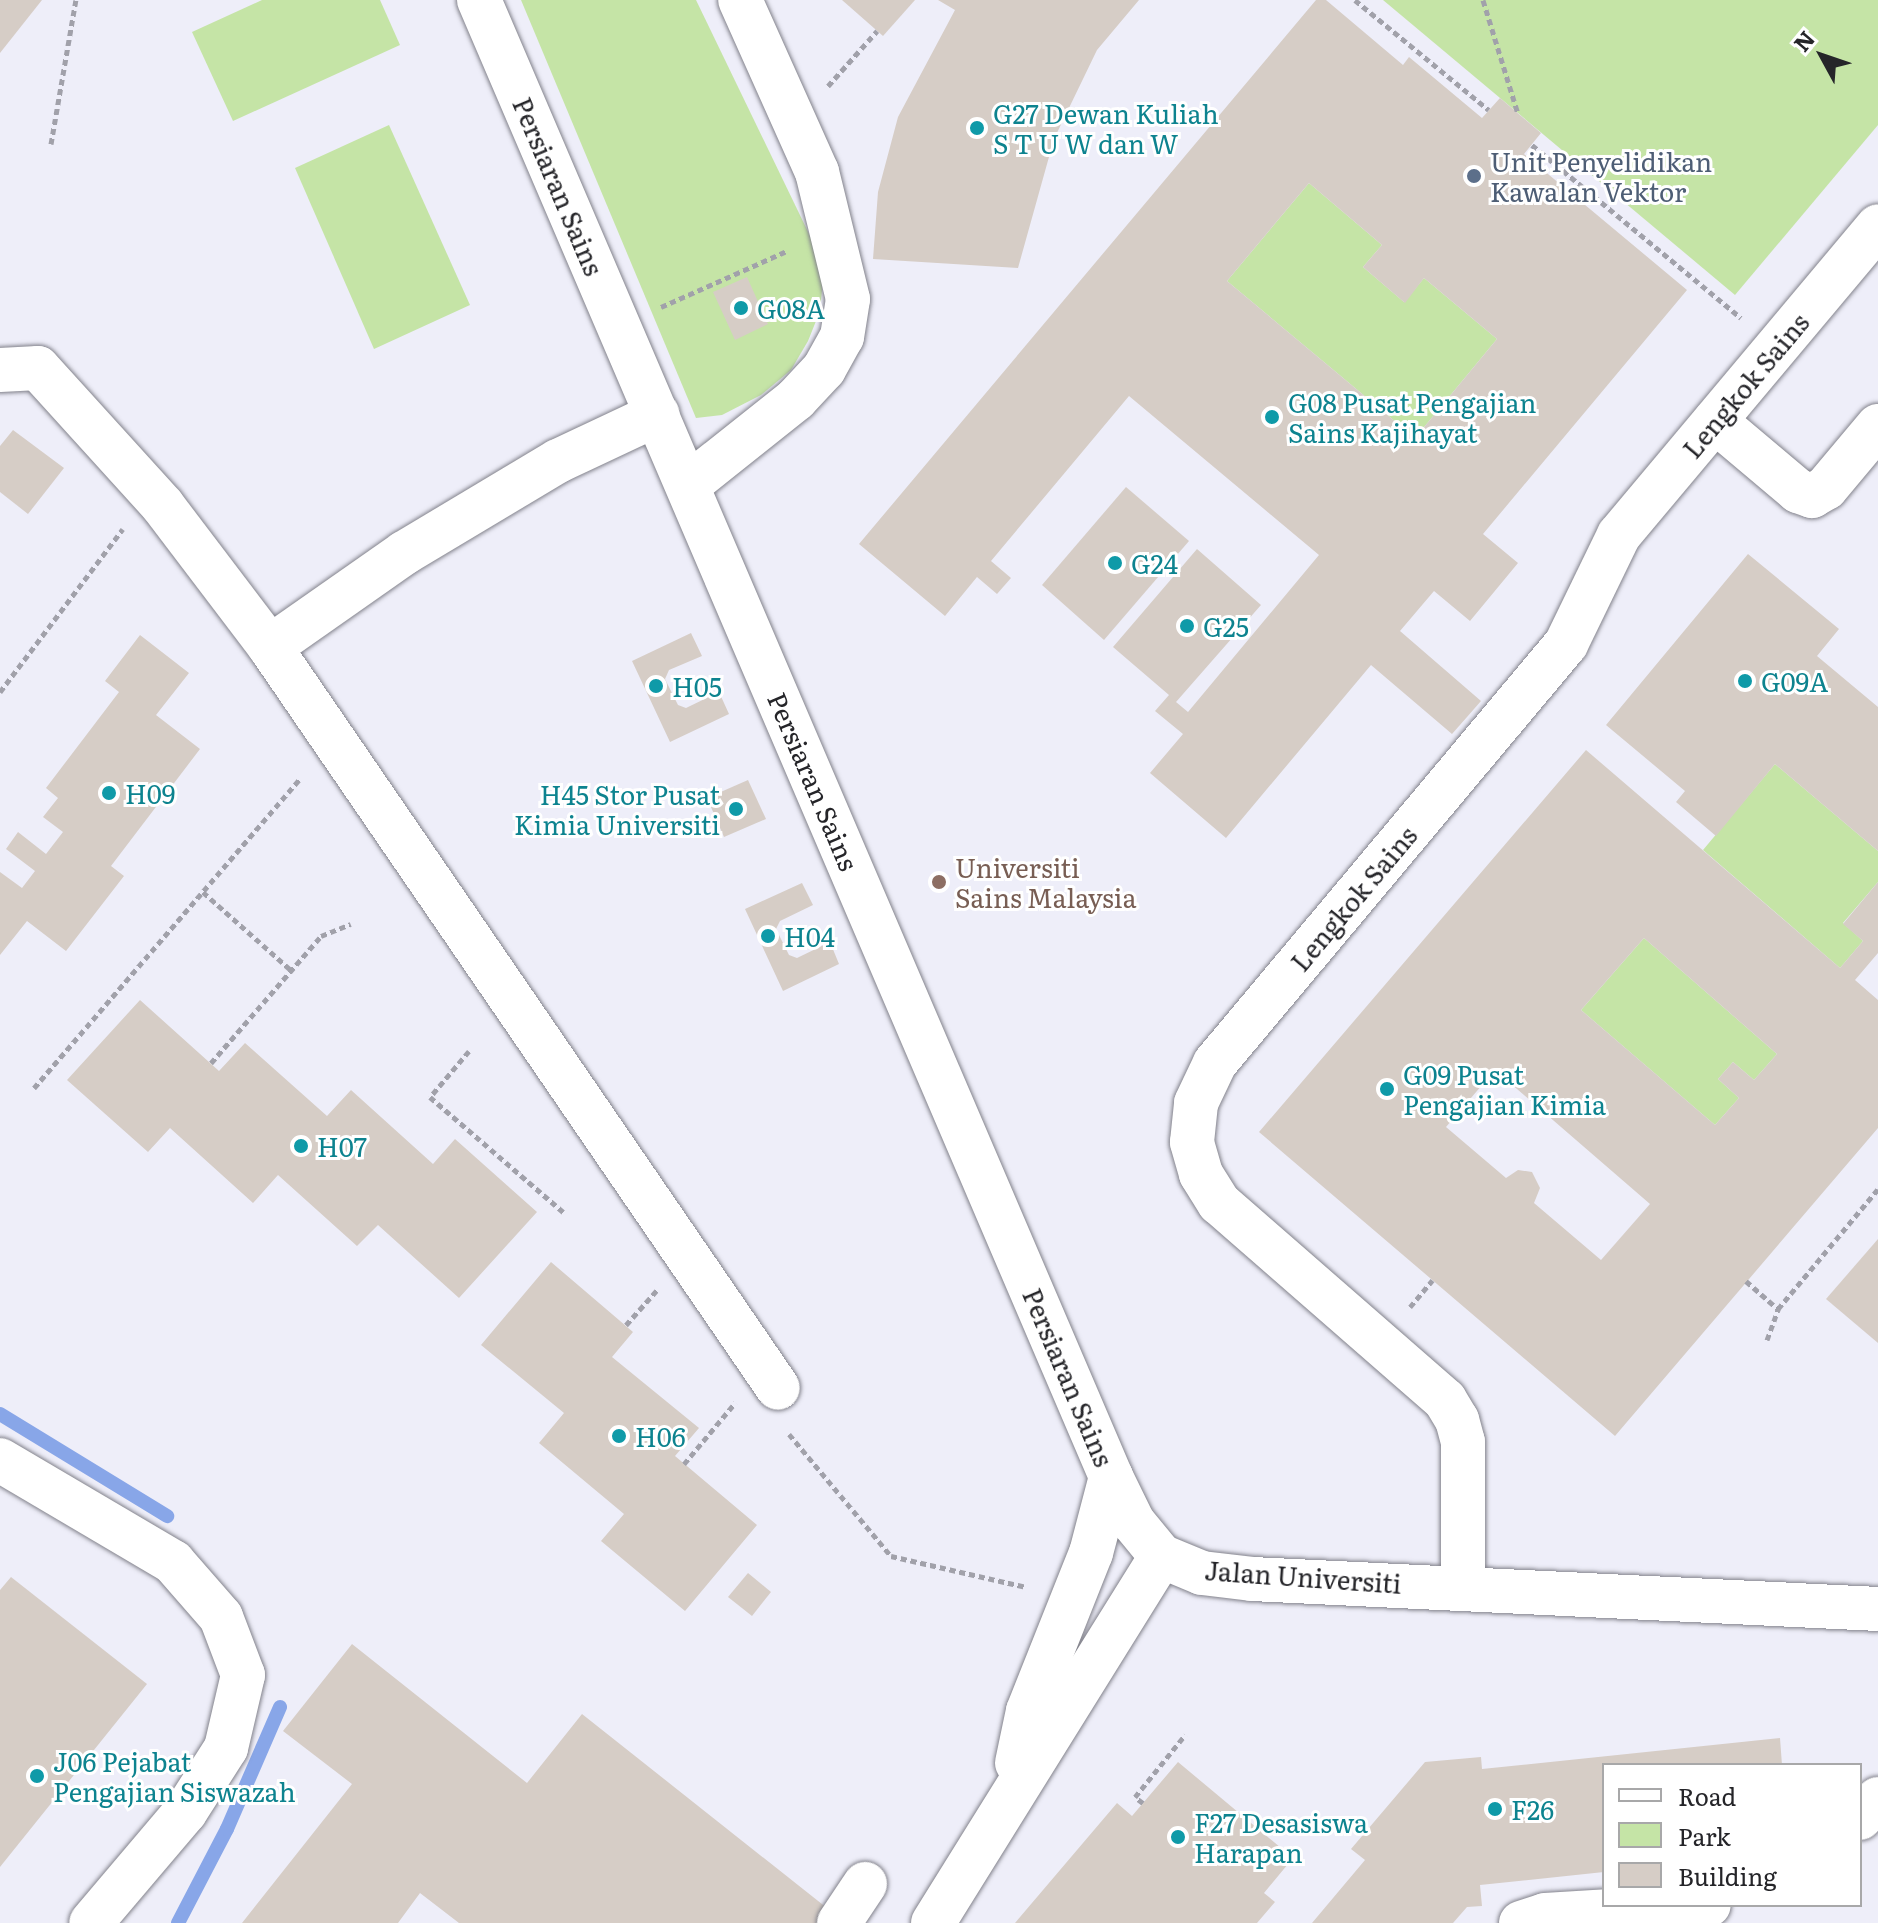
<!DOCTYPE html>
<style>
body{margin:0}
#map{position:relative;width:1878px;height:1923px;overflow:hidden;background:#eeeef9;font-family:Literata,serif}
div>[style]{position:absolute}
.green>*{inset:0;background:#c5e4a6}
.stream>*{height:14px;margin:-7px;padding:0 7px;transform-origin:7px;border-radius:7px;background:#88a6e8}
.building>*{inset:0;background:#d6cdc6}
.path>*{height:5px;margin-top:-2.5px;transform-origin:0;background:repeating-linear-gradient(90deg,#a1a1aa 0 6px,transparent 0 10px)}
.roads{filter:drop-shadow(0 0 2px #82828b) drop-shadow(0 0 2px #82828b)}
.minor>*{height:44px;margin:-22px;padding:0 22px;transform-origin:22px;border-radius:22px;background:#fff}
.dots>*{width:22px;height:22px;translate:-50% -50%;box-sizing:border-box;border:4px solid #fff;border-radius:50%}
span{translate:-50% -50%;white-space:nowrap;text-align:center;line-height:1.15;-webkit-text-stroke:6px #fff;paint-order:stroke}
.culture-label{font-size:26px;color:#0d838f}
.left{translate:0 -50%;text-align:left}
.right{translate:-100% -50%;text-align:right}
.service-label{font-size:26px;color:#4e5e75}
.street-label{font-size:26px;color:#252529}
.education-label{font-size:26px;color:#785e54}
.legend{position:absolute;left:1602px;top:1763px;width:260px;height:144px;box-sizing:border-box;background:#fff;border:2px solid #a8a8a9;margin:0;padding:10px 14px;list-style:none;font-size:24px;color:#252529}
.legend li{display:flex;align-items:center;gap:16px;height:40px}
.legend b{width:40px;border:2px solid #a8a8a9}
.north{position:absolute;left:1782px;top:16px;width:80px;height:80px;-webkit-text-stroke:6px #fff;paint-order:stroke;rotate:310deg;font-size:22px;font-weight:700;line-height:32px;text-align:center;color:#252529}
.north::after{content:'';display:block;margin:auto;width:28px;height:36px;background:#252529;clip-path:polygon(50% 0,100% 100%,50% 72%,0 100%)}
</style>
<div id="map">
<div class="green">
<i style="clip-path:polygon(262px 0,380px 0,400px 45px,233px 121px,192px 32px)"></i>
<i style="clip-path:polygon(521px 0,696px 0,812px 240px,823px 280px,820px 311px,808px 341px,791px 370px,761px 395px,722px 415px,696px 418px)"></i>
<i style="clip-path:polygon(1383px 0,1878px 0,1878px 125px,1735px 295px)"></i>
<i style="clip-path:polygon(389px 125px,470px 305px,374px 349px,295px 168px)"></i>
<i style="clip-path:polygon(1309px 183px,1382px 245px,1363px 267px,1404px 302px,1424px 278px,1497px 339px,1415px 438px,1227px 281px)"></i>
<i style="clip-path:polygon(1775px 764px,1878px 851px,1878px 882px,1843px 923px,1863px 941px,1840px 968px,1703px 850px)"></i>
<i style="clip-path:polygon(1644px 938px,1777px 1054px,1754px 1080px,1733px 1062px,1718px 1079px,1739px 1098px,1715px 1125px,1581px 1010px)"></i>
</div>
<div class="stream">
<i style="left:0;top:1414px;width:196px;rotate:31.4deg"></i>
<i style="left:178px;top:1923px;width:106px;rotate:-62.5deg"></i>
<i style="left:227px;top:1829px;width:133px;rotate:-66.5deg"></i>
</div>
<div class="building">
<i style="clip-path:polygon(0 0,42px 0,0 53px)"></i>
<i style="clip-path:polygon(842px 0,915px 0,883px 36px)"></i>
<i style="clip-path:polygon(938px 0,1139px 0,1097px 50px,1054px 139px,1018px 268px,873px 259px,878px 192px,898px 117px,955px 10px)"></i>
<i style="clip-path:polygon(evenodd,1316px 0,1326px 0,1403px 65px,1409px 57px,1482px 118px,1500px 98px,1541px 133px,1524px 154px,1687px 290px,1483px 534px,1518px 563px,1470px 621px,1434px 591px,1400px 631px,1481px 701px,1467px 717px,1452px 734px,1371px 665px,1226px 838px,1150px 773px,1183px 734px,1155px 711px,1169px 695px,1113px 647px,1197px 549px,1261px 605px,1176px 702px,1188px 712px,1319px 555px,1129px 396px,991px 561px,1011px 578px,997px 594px,977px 577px,945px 616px,859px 544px,1316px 0,1309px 183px,1382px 245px,1363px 267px,1405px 303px,1424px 278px,1497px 339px,1415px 438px,1227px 281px,1309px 183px)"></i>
<i style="clip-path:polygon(747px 277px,768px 324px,735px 340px,713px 292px)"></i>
<i style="clip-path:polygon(13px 430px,64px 468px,28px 514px,0 492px,0 446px)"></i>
<i style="clip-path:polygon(1126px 487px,1189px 541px,1104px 640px,1042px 585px)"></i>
<i style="clip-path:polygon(1748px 554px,1839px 629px,1817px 656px,1878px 707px,1878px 851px,1775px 764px,1716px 836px,1676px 802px,1685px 791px,1606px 725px)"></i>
<i style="clip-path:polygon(691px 633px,702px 656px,669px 670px,665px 679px,678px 705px,686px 708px,719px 692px,729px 714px,670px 742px,632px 661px)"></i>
<i style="clip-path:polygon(140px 635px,189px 673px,156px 715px,200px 749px,111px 866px,124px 876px,66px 951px,27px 921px,0 955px,0 872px,22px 888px,35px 871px,6px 849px,18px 832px,46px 854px,63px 832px,43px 817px,58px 798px,46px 788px,119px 692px,105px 681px)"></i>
<i style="clip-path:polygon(evenodd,1586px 750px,1840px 968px,1863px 941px,1843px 924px,1878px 882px,1878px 953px,1855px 980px,1878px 1000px,1878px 1128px,1615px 1436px,1259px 1132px,1586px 750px,1644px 938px,1777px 1054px,1754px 1080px,1733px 1062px,1718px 1079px,1739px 1098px,1715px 1125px,1581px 1010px,1644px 938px,1586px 750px,1495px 1070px,1650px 1204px,1601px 1260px,1534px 1203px,1540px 1188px,1532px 1172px,1518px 1170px,1506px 1178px,1446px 1127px,1495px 1070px)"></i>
<i style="clip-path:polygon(748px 780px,766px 819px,724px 837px,707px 798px)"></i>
<i style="clip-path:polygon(802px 883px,813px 905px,780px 921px,776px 929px,789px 955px,797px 958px,830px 942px,839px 964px,783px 991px,745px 909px)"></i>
<i style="clip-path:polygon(140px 1000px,219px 1071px,245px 1043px,327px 1116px,351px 1090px,433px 1164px,455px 1139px,537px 1212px,459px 1298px,378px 1225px,357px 1246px,278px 1175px,253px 1203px,170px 1128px,148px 1152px,67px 1080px)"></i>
<i style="clip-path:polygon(1878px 1239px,1878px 1343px,1826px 1299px)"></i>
<i style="clip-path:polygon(551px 1262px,633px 1332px,612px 1357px,699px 1428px,675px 1456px,757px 1525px,685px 1611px,601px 1541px,624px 1514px,539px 1443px,564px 1413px,481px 1345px)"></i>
<i style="clip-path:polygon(748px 1573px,771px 1592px,752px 1616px,728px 1597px)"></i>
<i style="clip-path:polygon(11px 1577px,147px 1684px,0 1867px,0 1590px)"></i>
<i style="clip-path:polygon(352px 1644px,527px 1783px,582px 1714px,832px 1912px,823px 1923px,459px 1923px,420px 1893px,398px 1923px,242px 1923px,352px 1784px,283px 1731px)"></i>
<i style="clip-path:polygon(1780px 1738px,1782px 1765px,1604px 1765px,1604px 1872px,1480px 1885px,1482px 1906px,1467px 1907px,1453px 1923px,1312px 1923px,1365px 1860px,1351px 1849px,1425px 1762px,1481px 1757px,1482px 1769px)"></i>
<i style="clip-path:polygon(1178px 1762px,1293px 1858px,1264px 1893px,1275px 1902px,1257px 1923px,1015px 1923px,1117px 1803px,1132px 1816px)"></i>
</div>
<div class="path">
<i style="left:1355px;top:0;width:173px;rotate:39.4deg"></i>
<i style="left:1483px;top:0;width:119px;rotate:72.9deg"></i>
<i style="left:828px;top:86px;width:74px;rotate:-48.3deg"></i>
<i style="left:51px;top:144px;width:146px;rotate:-80.2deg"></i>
<i style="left:1532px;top:145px;width:271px;rotate:39.6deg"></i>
<i style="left:661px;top:307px;width:138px;rotate:-24deg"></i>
<i style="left:0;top:692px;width:204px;rotate:-53deg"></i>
<i style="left:203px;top:892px;width:118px;rotate:41.6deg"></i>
<i style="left:469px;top:1051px;width:60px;rotate:130.3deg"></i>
<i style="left:430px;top:1097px;width:176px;rotate:40.8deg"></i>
<i style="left:211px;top:1063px;width:168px;rotate:-49.1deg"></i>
<i style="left:321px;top:936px;width:32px;rotate:-22deg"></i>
<i style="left:34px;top:1088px;width:409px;rotate:-49.3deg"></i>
<i style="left:1746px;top:1281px;width:43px;rotate:41.2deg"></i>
<i style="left:1410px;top:1307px;width:35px;rotate:-50deg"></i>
<i style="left:626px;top:1325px;width:47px;rotate:-48.5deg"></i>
<i style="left:1767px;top:1340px;width:33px;rotate:-70deg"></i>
<i style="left:1778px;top:1309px;width:156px;rotate:-50.2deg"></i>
<i style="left:789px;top:1434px;width:159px;rotate:50.1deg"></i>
<i style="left:891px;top:1556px;width:139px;rotate:12.9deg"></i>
<i style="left:684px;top:1464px;width:80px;rotate:-50.1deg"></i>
<i style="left:1143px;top:1803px;width:10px;rotate:-143deg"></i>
<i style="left:1135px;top:1797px;width:80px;rotate:-51.1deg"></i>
</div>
<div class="roads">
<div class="minor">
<i style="left:479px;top:0;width:1607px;rotate:66.83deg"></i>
<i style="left:1111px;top:1477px;width:50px;rotate:63.9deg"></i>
<i style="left:1133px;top:1522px;width:44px;rotate:50.5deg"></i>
<i style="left:1161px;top:1556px;width:44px;rotate:22.5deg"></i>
<i style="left:1202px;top:1573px;width:50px;rotate:6.8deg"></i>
<i style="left:1252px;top:1579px;width:627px;rotate:2.74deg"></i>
<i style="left:0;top:370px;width:38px;rotate:-3deg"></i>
<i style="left:38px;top:368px;width:186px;rotate:47.8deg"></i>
<i style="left:163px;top:506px;width:177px;rotate:52.8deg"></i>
<i style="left:270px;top:647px;width:898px;rotate:55.57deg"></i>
<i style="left:1715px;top:421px;width:109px;rotate:40.1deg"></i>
<i style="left:1798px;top:491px;width:15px;rotate:20deg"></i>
<i style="left:1812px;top:496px;width:16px;rotate:-30deg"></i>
<i style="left:1826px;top:488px;width:81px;rotate:-50deg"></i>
<i style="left:688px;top:485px;width:138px;rotate:-38.5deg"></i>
<i style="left:796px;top:399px;width:41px;rotate:-47deg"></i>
<i style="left:824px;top:369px;width:37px;rotate:-61deg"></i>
<i style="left:842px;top:337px;width:38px;rotate:-81deg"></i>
<i style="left:848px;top:299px;width:131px;rotate:-103.7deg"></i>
<i style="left:817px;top:172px;width:188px;rotate:-114.1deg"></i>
<i style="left:270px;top:647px;width:164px;rotate:-35deg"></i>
<i style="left:404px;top:553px;width:179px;rotate:-30.9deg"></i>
<i style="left:558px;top:461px;width:110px;rotate:-25.2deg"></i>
<i style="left:0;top:1460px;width:201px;rotate:30.5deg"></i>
<i style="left:173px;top:1562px;width:73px;rotate:48.9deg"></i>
<i style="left:221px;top:1617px;width:62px;rotate:69.2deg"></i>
<i style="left:243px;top:1675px;width:75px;rotate:103.1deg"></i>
<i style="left:226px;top:1748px;width:76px;rotate:122.6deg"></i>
<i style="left:185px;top:1812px;width:145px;rotate:130.3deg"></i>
<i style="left:1463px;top:1586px;width:144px;rotate:-90deg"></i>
<i style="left:1463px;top:1442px;width:23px;rotate:-105deg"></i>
<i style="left:1457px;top:1420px;width:23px;rotate:-121deg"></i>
<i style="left:1445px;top:1400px;width:300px;rotate:-138.9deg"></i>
<i style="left:1219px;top:1203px;width:34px;rotate:-122deg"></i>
<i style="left:1201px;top:1174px;width:33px;rotate:-106deg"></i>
<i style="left:1192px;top:1142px;width:39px;rotate:-84deg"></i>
<i style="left:1196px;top:1103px;width:44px;rotate:-64.6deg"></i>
<i style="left:1215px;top:1063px;width:547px;rotate:-50.05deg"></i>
<i style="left:1566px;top:644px;width:121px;rotate:-64.1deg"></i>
<i style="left:1619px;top:535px;width:403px;rotate:-50deg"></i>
<i style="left:1017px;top:1763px;width:53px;rotate:-78.1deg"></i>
<i style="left:1028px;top:1711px;width:170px;rotate:-68.3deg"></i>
<i style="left:1091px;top:1553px;width:79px;rotate:-75.3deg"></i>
<i style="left:1860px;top:1818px;width:26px;rotate:-47deg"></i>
<i style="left:839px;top:1923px;width:47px;rotate:-56.3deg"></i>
<i style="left:933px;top:1923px;width:432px;rotate:-58.1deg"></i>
<i style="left:1521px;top:1923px;width:25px;rotate:-18deg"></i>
<i style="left:1545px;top:1915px;width:164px;rotate:-3.5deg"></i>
</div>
</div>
<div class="dots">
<i style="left:977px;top:128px;background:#0f9aa8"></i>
<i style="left:1474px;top:176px;background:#5c6f8a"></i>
<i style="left:741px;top:308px;background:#0f9aa8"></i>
<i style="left:1272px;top:417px;background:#0f9aa8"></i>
<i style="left:1115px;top:563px;background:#0f9aa8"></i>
<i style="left:1187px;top:626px;background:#0f9aa8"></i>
<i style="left:1745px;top:681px;background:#0f9aa8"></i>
<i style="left:656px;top:686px;background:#0f9aa8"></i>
<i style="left:109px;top:793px;background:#0f9aa8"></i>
<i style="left:736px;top:809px;background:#0f9aa8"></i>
<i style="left:939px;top:882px;background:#8d6e63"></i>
<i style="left:768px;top:936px;background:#0f9aa8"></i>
<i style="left:1387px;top:1089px;background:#0f9aa8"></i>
<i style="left:301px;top:1146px;background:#0f9aa8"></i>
<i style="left:619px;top:1436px;background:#0f9aa8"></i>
<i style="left:37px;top:1776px;background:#0f9aa8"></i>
<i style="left:1495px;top:1809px;background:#0f9aa8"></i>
<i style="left:1178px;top:1837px;background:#0f9aa8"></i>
</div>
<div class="culture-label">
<span class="left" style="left:993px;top:128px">G27 Dewan Kuliah<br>S T U W dan W</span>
<span class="left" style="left:757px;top:308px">G08A</span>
<span class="left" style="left:1288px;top:417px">G08 Pusat Pengajian<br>Sains Kajihayat</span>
<span class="left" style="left:1131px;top:563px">G24</span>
<span class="left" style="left:1203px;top:626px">G25</span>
<span class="left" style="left:1761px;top:681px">G09A</span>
<span class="left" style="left:672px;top:686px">H05</span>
<span class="left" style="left:125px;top:793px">H09</span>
<span class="right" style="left:720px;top:809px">H45 Stor Pusat<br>Kimia Universiti</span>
<span class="left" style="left:784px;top:936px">H04</span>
<span class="left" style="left:1403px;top:1089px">G09 Pusat<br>Pengajian Kimia</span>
<span class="left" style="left:317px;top:1146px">H07</span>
<span class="left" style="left:635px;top:1436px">H06</span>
<span class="left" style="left:53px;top:1776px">J06 Pejabat<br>Pengajian Siswazah</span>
<span class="left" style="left:1511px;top:1809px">F26</span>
<span class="left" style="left:1194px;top:1837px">F27 Desasiswa<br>Harapan</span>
</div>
<div class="service-label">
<span class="left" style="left:1490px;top:176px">Unit Penyelidikan<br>Kawalan Vektor</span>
</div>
<div class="street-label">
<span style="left:559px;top:186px;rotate:67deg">Persiaran Sains</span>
<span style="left:1745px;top:385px;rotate:-50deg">Lengkok Sains</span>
<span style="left:814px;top:781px;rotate:67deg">Persiaran Sains</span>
<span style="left:1353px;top:898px;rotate:-50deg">Lengkok Sains</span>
<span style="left:1069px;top:1377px;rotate:67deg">Persiaran Sains</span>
<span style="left:1303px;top:1576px;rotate:4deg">Jalan Universiti</span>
</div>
<div class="education-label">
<span class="left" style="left:955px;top:882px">Universiti<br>Sains Malaysia</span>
</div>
<ul class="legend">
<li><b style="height:10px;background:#fff"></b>Road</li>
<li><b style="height:22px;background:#c5e4a6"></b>Park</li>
<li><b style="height:22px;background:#d6cdc6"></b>Building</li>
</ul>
<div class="north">N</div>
</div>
